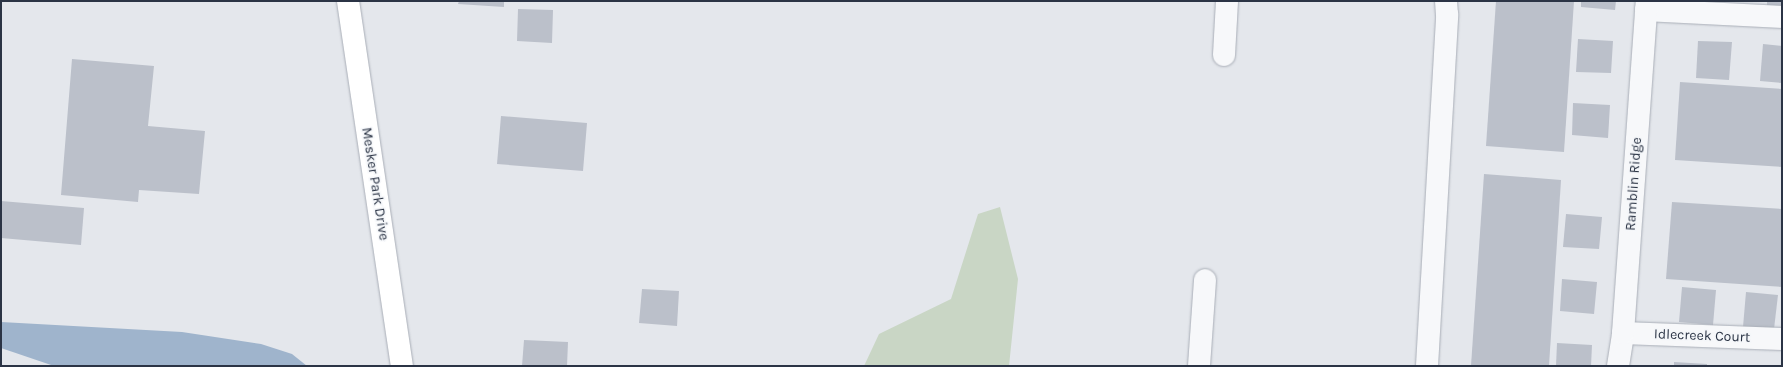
<!DOCTYPE html>
<style>
body{margin:0}
#map{position:relative;width:1783px;height:367px;overflow:hidden;background:#e4e7ec;font-family:Karla,sans-serif}
div>[style]{position:absolute}
.green>*{inset:0;background:#c9d6c5}
.water>*{inset:0;background:#9fb4cc}
.building>*{inset:0;background:#bbc0ca}
.roads{filter:drop-shadow(0 0 1px #a9aeb7) drop-shadow(0 0 1px #a9aeb7)}
.street>*{height:22px;margin:-11px;padding:0 11px;transform-origin:11px;border-radius:11px;background:#f7f8fa}
.secondary>*{height:22px;margin:-11px;padding:0 11px;transform-origin:11px;border-radius:11px;background:#fff}
span{translate:-50% -50%;white-space:nowrap;text-align:center;line-height:1.15;-webkit-text-stroke:3px #f4f6f9;paint-order:stroke}
.street-label{font-size:14px;color:#2b3445}
.frame{position:absolute;inset:0;border:2px solid #2b3445;pointer-events:none}
</style>
<div id="map">
<div class="green">
<i style="clip-path:polygon(1000px 207px,1018px 279px,1009px 366px,864px 366px,879px 334px,951px 299px,978px 214px)"></i>
</div>
<div class="water">
<i style="clip-path:polygon(1px 322px,182px 332px,261px 344px,292px 354px,307px 366px,54px 366px,1px 348px)"></i>
</div>
<div class="building">
<i style="clip-path:polygon(459px 1px,504px 1px,504px 7px,458px 4px)"></i>
<i style="clip-path:polygon(1496px 1px,1574px 1px,1564px 152px,1486px 146px)"></i>
<i style="clip-path:polygon(1581px 1px,1616px 1px,1615px 10px,1581px 7px)"></i>
<i style="clip-path:polygon(1767px 1px,1782px 1px,1782px 7px,1767px 6px)"></i>
<i style="clip-path:polygon(518px 9px,553px 10px,552px 43px,517px 41px)"></i>
<i style="clip-path:polygon(1578px 39px,1613px 41px,1611px 73px,1576px 72px)"></i>
<i style="clip-path:polygon(1698px 41px,1732px 42px,1729px 80px,1696px 78px)"></i>
<i style="clip-path:polygon(1763px 44px,1782px 46px,1782px 83px,1760px 81px)"></i>
<i style="clip-path:polygon(72px 59px,154px 66px,148px 126px,205px 131px,199px 194px,139px 190px,138px 202px,61px 195px)"></i>
<i style="clip-path:polygon(1680px 82px,1782px 89px,1782px 167px,1675px 160px)"></i>
<i style="clip-path:polygon(1573px 103px,1610px 105px,1608px 138px,1572px 135px)"></i>
<i style="clip-path:polygon(501px 116px,587px 123px,583px 171px,497px 164px)"></i>
<i style="clip-path:polygon(1484px 174px,1561px 180px,1549px 366px,1471px 366px)"></i>
<i style="clip-path:polygon(1px 201px,84px 208px,81px 245px,1px 238px)"></i>
<i style="clip-path:polygon(1672px 202px,1782px 209px,1782px 287px,1666px 279px)"></i>
<i style="clip-path:polygon(1566px 214px,1602px 217px,1599px 249px,1563px 247px)"></i>
<i style="clip-path:polygon(1562px 279px,1597px 282px,1594px 314px,1560px 311px)"></i>
<i style="clip-path:polygon(1682px 287px,1716px 290px,1713px 325px,1679px 322px)"></i>
<i style="clip-path:polygon(642px 289px,679px 291px,677px 326px,639px 323px)"></i>
<i style="clip-path:polygon(1746px 292px,1778px 295px,1774px 329px,1743px 327px)"></i>
<i style="clip-path:polygon(524px 340px,568px 342px,567px 366px,522px 366px)"></i>
<i style="clip-path:polygon(1557px 343px,1592px 345px,1591px 366px,1556px 366px)"></i>
<i style="clip-path:polygon(1674px 362px,1707px 364px,1707px 366px,1674px 366px)"></i>
</div>
<div class="roads">
<div class="street">
<i style="left:1646px;top:10px;width:136px;rotate:2.9deg"></i>
<i style="left:1224px;top:55px;width:54px;rotate:-86.8deg"></i>
<i style="left:1623px;top:333px;width:159px;rotate:2.2deg"></i>
<i style="left:1199px;top:366px;width:86px;rotate:-86deg"></i>
<i style="left:1427px;top:366px;width:352px;rotate:-86.7deg"></i>
<i style="left:1447px;top:15px;width:14px;rotate:-94deg"></i>
<i style="left:1618px;top:366px;width:33px;rotate:-81deg"></i>
<i style="left:1623px;top:333px;width:333px;rotate:-85.9deg"></i>
</div>
<div class="secondary">
<i style="left:348px;top:1px;width:369px;rotate:81.6deg"></i>
</div>
</div>
<div class="street-label">
<span style="left:375px;top:184px;rotate:81deg">Mesker Park Drive</span>
<span style="left:1634px;top:184px;rotate:-86deg">Ramblin Ridge</span>
<span style="left:1702px;top:336px;rotate:2deg">Idlecreek Court</span>
</div>
<div class="frame"></div>
</div>
